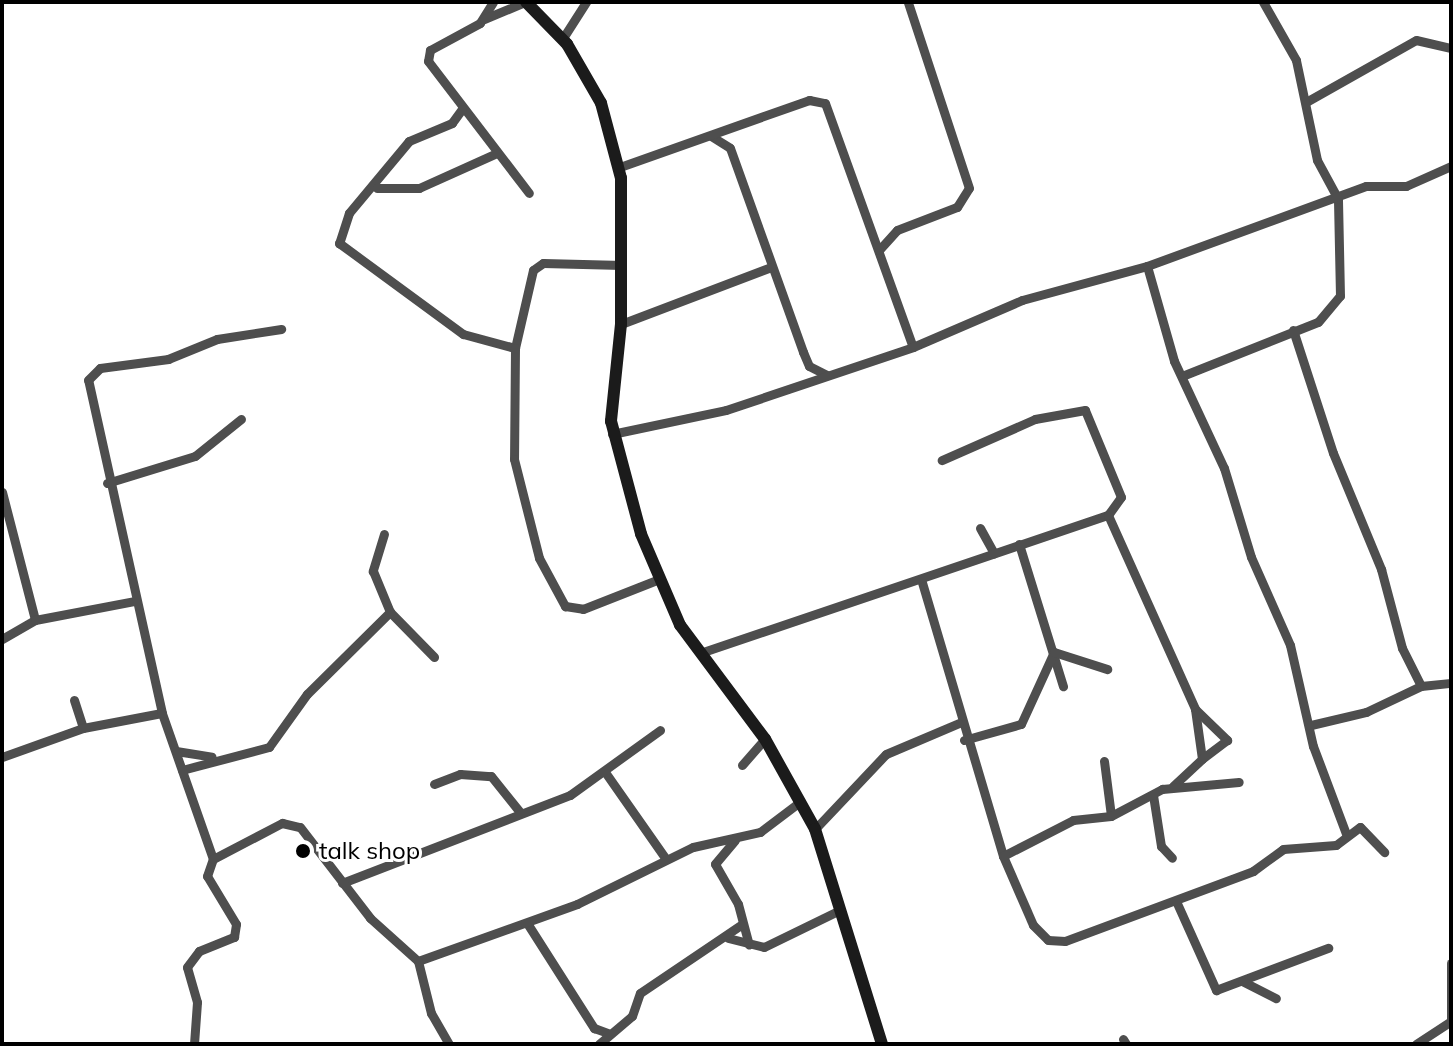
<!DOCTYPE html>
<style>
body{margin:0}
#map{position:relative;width:1453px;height:1046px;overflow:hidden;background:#fff;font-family:Mulish,sans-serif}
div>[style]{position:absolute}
.street>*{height:9px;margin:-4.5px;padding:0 4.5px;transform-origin:4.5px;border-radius:4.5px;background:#4e4e4e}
.secondary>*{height:12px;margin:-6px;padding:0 6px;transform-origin:6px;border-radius:6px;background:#1b1b1b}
.dots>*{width:22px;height:22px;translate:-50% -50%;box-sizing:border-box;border:4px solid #fff;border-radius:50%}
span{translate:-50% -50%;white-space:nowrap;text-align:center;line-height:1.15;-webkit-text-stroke:6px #fff;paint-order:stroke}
.poi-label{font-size:24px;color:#000}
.left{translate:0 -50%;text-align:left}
.frame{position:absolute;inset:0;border:4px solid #000;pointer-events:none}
</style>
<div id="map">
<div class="street">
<i style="left:493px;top:2px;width:25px;rotate:122deg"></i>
<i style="left:480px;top:23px;width:57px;rotate:151.6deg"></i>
<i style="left:430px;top:50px;width:11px;rotate:100deg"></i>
<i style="left:428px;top:61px;width:166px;rotate:52.6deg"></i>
<i style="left:484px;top:19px;width:44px;rotate:-22.5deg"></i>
<i style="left:563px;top:38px;width:43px;rotate:-57.4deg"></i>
<i style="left:1306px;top:102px;width:126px;rotate:-29.4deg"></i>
<i style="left:1416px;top:40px;width:36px;rotate:13deg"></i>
<i style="left:462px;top:109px;width:17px;rotate:126deg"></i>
<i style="left:452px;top:123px;width:47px;rotate:157.3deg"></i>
<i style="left:409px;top:141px;width:94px;rotate:129.8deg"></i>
<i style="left:349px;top:213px;width:32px;rotate:108deg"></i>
<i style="left:339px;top:243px;width:154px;rotate:36.3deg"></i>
<i style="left:463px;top:334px;width:54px;rotate:15.1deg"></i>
<i style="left:711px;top:136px;width:22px;rotate:32deg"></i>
<i style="left:730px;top:148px;width:217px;rotate:70.3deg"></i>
<i style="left:803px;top:352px;width:15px;rotate:67deg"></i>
<i style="left:809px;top:366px;width:20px;rotate:27deg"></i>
<i style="left:617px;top:168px;width:204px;rotate:-19.5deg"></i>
<i style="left:809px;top:100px;width:16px;rotate:11deg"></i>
<i style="left:825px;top:103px;width:259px;rotate:70.2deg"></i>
<i style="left:377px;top:188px;width:42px"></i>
<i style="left:419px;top:188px;width:85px;rotate:-24.2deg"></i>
<i style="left:879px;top:250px;width:27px;rotate:-48deg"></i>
<i style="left:897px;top:230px;width:64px;rotate:-21deg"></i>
<i style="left:957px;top:207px;width:22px;rotate:-58deg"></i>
<i style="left:969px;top:188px;width:196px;rotate:-108.2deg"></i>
<i style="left:622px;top:265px;width:79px;rotate:-178.5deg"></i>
<i style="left:543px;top:263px;width:12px;rotate:145deg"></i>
<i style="left:533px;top:270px;width:80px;rotate:103deg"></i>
<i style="left:515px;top:348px;width:111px;rotate:90.5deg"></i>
<i style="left:514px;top:459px;width:102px;rotate:75.8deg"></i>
<i style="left:539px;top:558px;width:55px;rotate:61.6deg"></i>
<i style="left:565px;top:606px;width:18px;rotate:9deg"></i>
<i style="left:583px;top:609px;width:82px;rotate:-21.5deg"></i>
<i style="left:1147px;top:266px;width:99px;rotate:74.1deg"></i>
<i style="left:1174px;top:361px;width:118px;rotate:65deg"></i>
<i style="left:1224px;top:468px;width:93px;rotate:73.1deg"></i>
<i style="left:1251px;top:557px;width:96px;rotate:66.1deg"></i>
<i style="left:1290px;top:645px;width:104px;rotate:77.2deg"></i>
<i style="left:1313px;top:746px;width:94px;rotate:69.4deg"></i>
<i style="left:621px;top:324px;width:160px;rotate:-20.8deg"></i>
<i style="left:1293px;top:330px;width:129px;rotate:72deg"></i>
<i style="left:1333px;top:453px;width:126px;rotate:67.5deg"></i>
<i style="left:1381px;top:569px;width:82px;rotate:75.1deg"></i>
<i style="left:1402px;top:648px;width:42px;rotate:63.4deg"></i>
<i style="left:1421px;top:686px;width:30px;rotate:-6deg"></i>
<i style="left:1182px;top:376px;width:146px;rotate:-21.7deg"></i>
<i style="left:1318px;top:322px;width:34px;rotate:-50deg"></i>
<i style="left:1340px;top:296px;width:97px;rotate:-91.2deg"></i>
<i style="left:1338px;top:199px;width:44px;rotate:-118.3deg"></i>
<i style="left:1317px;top:160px;width:102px;rotate:-101.9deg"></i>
<i style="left:1296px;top:60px;width:67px;rotate:-119.6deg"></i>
<i style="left:612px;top:434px;width:116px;rotate:-11.9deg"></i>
<i style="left:726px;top:410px;width:197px;rotate:-18.6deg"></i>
<i style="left:913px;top:347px;width:119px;rotate:-23.3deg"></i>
<i style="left:1022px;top:300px;width:130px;rotate:-15.2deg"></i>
<i style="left:1147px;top:266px;width:233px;rotate:-20.1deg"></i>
<i style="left:1366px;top:186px;width:40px"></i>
<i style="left:1406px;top:186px;width:49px;rotate:-24deg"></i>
<i style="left:107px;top:483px;width:92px;rotate:-17.1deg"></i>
<i style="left:195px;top:456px;width:59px;rotate:-38.8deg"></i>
<i style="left:2px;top:492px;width:132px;rotate:75.5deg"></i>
<i style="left:1108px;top:515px;width:213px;rotate:65.8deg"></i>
<i style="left:1195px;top:709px;width:50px;rotate:82deg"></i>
<i style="left:1202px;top:759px;width:40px;rotate:137deg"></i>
<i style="left:980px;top:528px;width:29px;rotate:61deg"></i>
<i style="left:384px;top:534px;width:39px;rotate:107deg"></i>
<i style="left:373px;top:571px;width:44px;rotate:67.5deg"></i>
<i style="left:390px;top:612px;width:63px;rotate:45.6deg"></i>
<i style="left:1019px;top:544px;width:149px;rotate:72.8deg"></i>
<i style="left:921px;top:579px;width:289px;rotate:73.5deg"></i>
<i style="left:1003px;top:856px;width:75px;rotate:66.5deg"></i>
<i style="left:1033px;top:925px;width:21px;rotate:45deg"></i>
<i style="left:1048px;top:940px;width:17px;rotate:3deg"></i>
<i style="left:1065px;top:941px;width:201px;rotate:-20.4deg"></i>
<i style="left:1253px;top:871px;width:37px;rotate:-36deg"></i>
<i style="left:1283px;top:849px;width:53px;rotate:-4.3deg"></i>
<i style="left:1336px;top:845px;width:30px;rotate:-37deg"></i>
<i style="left:1360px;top:827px;width:35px;rotate:46deg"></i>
<i style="left:2px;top:639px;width:38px;rotate:-30deg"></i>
<i style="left:35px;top:620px;width:102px;rotate:-10.8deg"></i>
<i style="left:700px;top:653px;width:431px;rotate:-18.7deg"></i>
<i style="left:1108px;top:515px;width:22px;rotate:-54deg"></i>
<i style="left:1121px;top:497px;width:94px;rotate:-112.5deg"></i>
<i style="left:1085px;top:410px;width:51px;rotate:169.8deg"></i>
<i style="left:1035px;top:419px;width:102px;rotate:156.2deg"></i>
<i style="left:74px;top:700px;width:29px;rotate:72deg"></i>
<i style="left:1195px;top:709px;width:45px;rotate:44.1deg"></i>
<i style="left:1227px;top:740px;width:31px;rotate:143deg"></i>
<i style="left:1311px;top:725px;width:57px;rotate:-13.3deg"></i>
<i style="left:1366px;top:712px;width:61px;rotate:-25.3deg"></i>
<i style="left:964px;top:740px;width:59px;rotate:-15.7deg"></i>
<i style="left:1021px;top:724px;width:79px;rotate:-65.4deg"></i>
<i style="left:1054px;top:652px;width:56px;rotate:17.8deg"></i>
<i style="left:176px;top:751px;width:36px;rotate:9deg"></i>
<i style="left:2px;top:757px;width:86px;rotate:-19.7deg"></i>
<i style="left:83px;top:728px;width:80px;rotate:-10.8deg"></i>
<i style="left:1104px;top:761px;width:55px;rotate:82.7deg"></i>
<i style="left:742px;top:765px;width:35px;rotate:-49deg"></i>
<i style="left:182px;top:770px;width:90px;rotate:-14.8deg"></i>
<i style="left:269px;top:747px;width:65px;rotate:-54.4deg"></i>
<i style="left:307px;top:694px;width:117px;rotate:-44.7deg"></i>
<i style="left:605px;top:772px;width:106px;rotate:55deg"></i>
<i style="left:434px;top:784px;width:28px;rotate:-21deg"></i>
<i style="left:460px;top:774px;width:31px;rotate:4deg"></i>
<i style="left:491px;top:776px;width:45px;rotate:51.3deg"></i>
<i style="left:1153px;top:795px;width:52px;rotate:81.1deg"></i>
<i style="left:1161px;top:846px;width:16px;rotate:47deg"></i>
<i style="left:815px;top:829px;width:103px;rotate:-46.6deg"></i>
<i style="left:886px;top:754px;width:79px;rotate:-23deg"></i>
<i style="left:735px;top:840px;width:31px;rotate:130deg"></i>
<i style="left:715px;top:864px;width:46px;rotate:60.1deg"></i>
<i style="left:738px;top:904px;width:42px;rotate:75deg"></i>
<i style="left:1003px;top:856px;width:79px;rotate:-27.2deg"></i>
<i style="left:1073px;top:820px;width:38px;rotate:-6deg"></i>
<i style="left:1111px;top:816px;width:58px;rotate:-27.9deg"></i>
<i style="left:1162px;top:789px;width:77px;rotate:-5.2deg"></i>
<i style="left:213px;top:859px;width:155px;rotate:-109.3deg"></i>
<i style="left:162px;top:713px;width:341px;rotate:-102.5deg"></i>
<i style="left:88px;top:380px;width:17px;rotate:-45deg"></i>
<i style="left:100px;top:368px;width:69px;rotate:-7.5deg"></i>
<i style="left:168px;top:359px;width:53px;rotate:-22.2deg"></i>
<i style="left:217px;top:339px;width:65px;rotate:-8.9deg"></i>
<i style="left:342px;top:883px;width:244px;rotate:-21.1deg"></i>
<i style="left:570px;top:795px;width:111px;rotate:-35.8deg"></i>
<i style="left:1176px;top:901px;width:98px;rotate:65.8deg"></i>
<i style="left:1216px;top:990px;width:120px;rotate:-20.6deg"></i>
<i style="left:527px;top:923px;width:125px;rotate:57.5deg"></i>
<i style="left:594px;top:1028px;width:15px;rotate:20deg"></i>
<i style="left:728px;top:938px;width:37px;rotate:14deg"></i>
<i style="left:764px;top:947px;width:85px;rotate:-26deg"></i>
<i style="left:418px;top:961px;width:169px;rotate:-19.7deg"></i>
<i style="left:577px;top:904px;width:129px;rotate:-26.2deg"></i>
<i style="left:693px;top:847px;width:69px;rotate:-12.6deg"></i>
<i style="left:760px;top:832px;width:51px;rotate:-37.1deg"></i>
<i style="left:1451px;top:963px;width:59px;rotate:90deg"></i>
<i style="left:1242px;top:981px;width:38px;rotate:27deg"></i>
<i style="left:1123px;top:1039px;width:6px;rotate:59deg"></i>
<i style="left:194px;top:1044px;width:42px;rotate:-85.9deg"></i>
<i style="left:197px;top:1002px;width:36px;rotate:-106deg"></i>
<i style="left:187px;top:967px;width:20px;rotate:-53deg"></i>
<i style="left:199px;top:951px;width:38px;rotate:-22deg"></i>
<i style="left:234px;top:937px;width:13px;rotate:-81deg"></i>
<i style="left:236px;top:924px;width:56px;rotate:-121.1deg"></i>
<i style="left:207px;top:876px;width:18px;rotate:-71deg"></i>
<i style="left:213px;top:859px;width:78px;rotate:-27.6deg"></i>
<i style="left:282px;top:823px;width:18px;rotate:13deg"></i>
<i style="left:300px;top:827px;width:115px;rotate:52.4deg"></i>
<i style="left:370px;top:918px;width:64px;rotate:41.9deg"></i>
<i style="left:418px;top:961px;width:54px;rotate:76deg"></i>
<i style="left:431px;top:1013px;width:36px;rotate:60deg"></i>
<i style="left:599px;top:1044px;width:43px;rotate:-40.3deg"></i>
<i style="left:632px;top:1016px;width:24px;rotate:-71deg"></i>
<i style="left:640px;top:993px;width:122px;rotate:-34deg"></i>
<i style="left:1416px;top:1044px;width:42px;rotate:-33.3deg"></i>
</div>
<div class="secondary">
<i style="left:526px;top:2px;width:59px;rotate:45.7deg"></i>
<i style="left:567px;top:44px;width:68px;rotate:60deg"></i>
<i style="left:601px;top:103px;width:78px;rotate:75.1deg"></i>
<i style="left:621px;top:178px;width:146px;rotate:90deg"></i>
<i style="left:621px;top:324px;width:98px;rotate:95.9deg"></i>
<i style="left:611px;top:421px;width:117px;rotate:75.1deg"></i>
<i style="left:641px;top:534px;width:99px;rotate:66.8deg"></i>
<i style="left:680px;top:625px;width:142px;rotate:53.3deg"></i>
<i style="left:765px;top:739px;width:103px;rotate:60.9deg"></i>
<i style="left:815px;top:829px;width:225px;rotate:72.7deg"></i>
</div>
<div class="dots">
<i style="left:303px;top:851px;background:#000"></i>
</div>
<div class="poi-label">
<span class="left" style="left:319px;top:851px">talk shop</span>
</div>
<div class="frame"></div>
</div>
